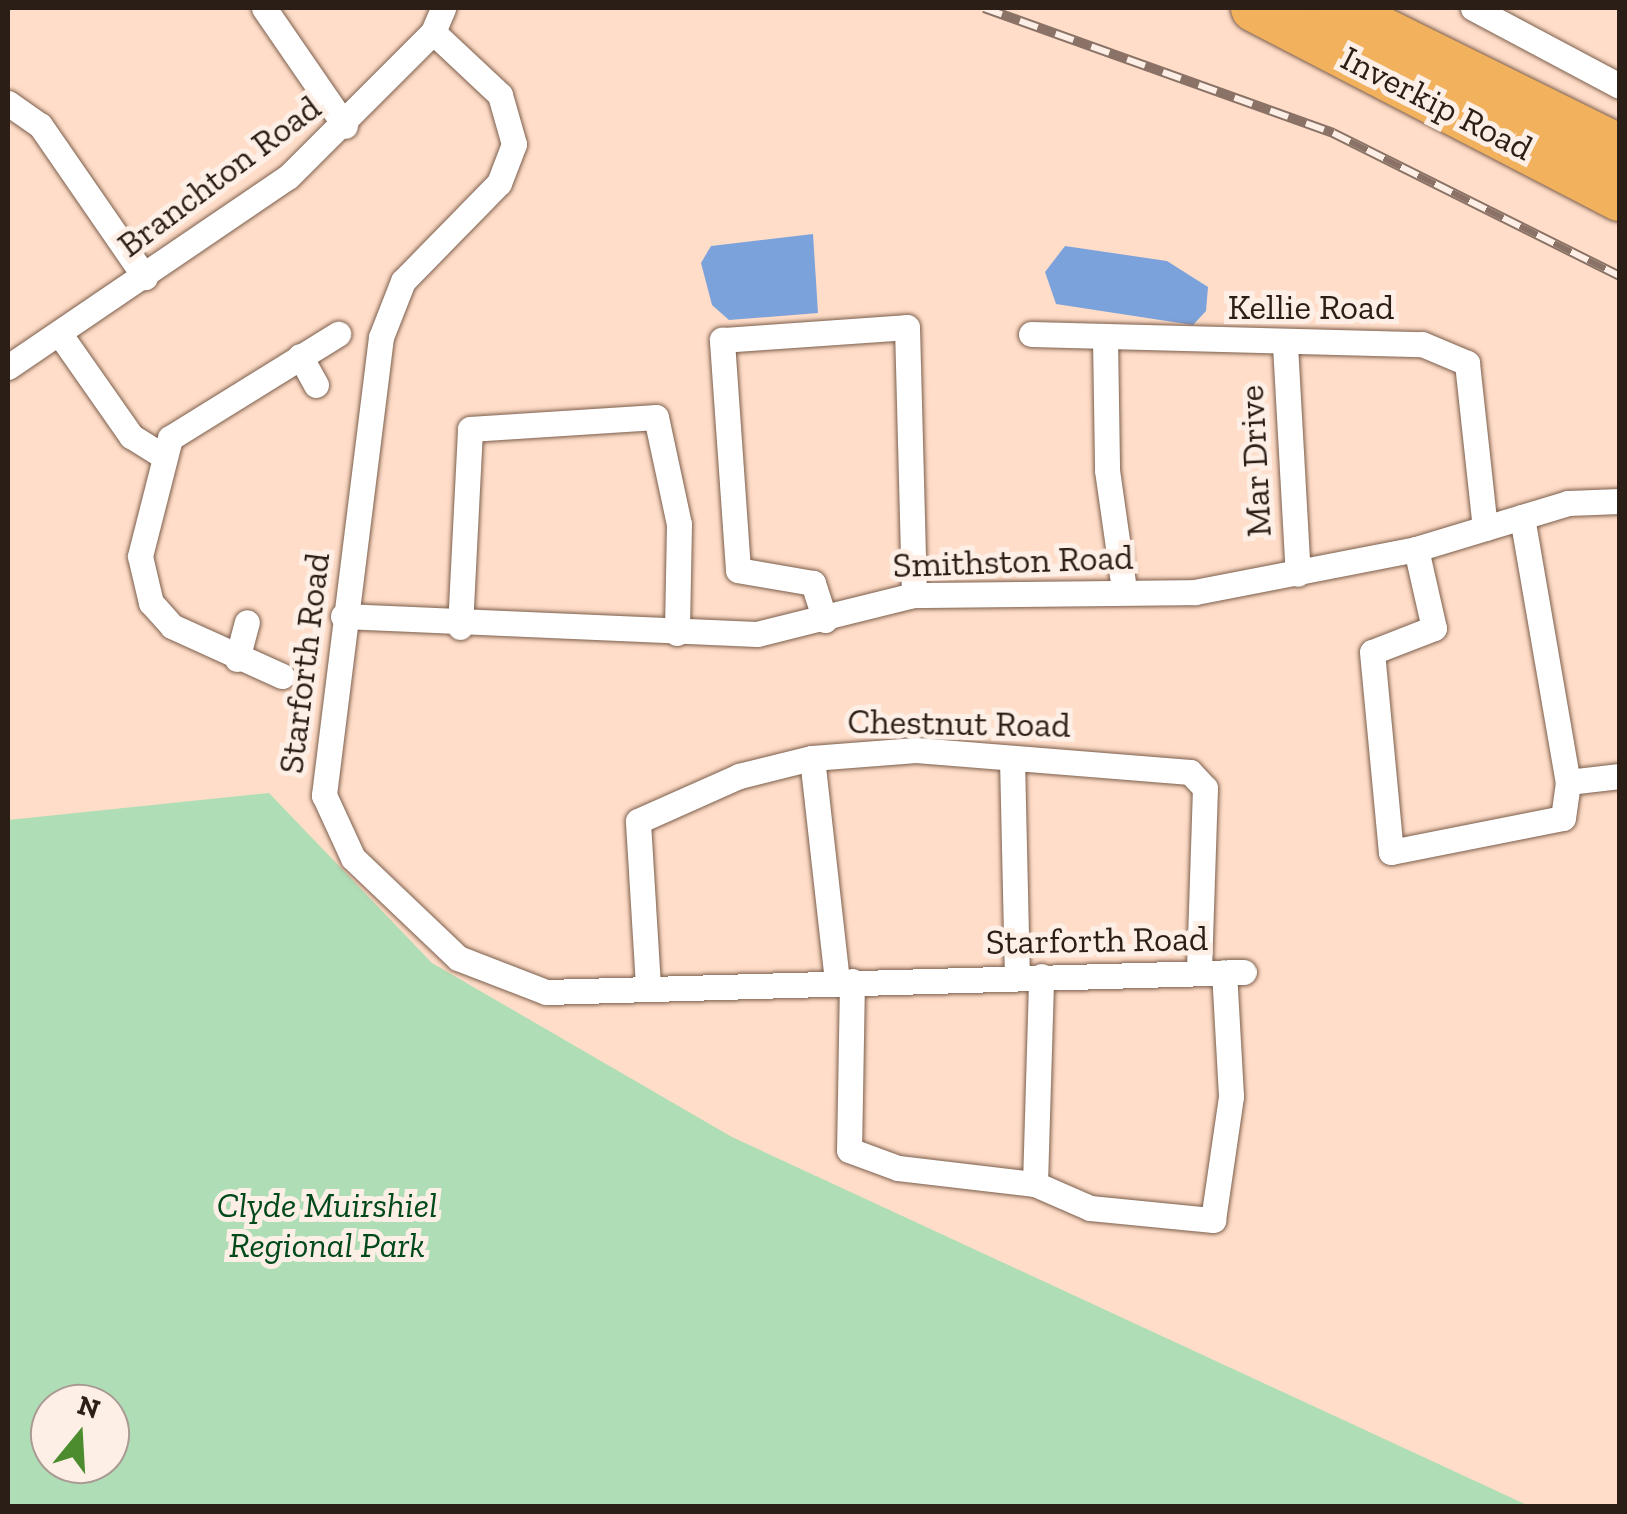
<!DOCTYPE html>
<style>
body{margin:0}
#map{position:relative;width:1627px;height:1514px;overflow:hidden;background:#ffddc8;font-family:"Zilla Slab",serif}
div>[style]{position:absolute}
.green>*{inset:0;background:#afdeb6}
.water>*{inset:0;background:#7ca2dc}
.roads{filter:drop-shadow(0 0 2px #7b5e4c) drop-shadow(0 0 2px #7b5e4c)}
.street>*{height:25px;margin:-12.5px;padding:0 12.5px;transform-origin:12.5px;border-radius:12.5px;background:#fff}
.highway>*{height:48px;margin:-24px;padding:0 24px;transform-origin:24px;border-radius:24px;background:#f2b15d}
.rail>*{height:10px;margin-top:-5px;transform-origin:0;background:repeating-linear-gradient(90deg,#fdefe6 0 19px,#8a7366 0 38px);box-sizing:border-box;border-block:2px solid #8a7366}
span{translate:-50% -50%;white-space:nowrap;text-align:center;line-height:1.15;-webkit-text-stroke:10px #fdefe6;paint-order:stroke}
.street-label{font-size:35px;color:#2b1e17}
.park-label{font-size:35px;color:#00491b;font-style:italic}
.frame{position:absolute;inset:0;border:10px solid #2b1e17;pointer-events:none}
.north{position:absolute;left:30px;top:1384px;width:100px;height:100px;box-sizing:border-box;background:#fdefe6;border:2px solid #a99b93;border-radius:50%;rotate:18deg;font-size:28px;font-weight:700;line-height:40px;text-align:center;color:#2b1e17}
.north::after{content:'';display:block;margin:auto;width:35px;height:45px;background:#4c8c2f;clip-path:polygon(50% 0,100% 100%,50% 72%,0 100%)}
</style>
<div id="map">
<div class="green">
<i style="clip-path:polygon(evenodd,269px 793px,432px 963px,732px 1137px,1529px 1506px,8px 1506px,8px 820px,269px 793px,50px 1404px,110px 1404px,110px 1464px,50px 1464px,50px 1404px)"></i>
</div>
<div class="water">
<i style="clip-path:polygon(813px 234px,818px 313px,729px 320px,712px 305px,701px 263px,711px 246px)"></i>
<i style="clip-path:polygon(1065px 246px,1167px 261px,1208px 287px,1206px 311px,1193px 325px,1056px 304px,1045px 272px)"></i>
</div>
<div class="roads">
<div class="street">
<i style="left:264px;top:8px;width:143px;rotate:55.5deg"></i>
<i style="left:1473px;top:8px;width:166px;rotate:28deg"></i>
<i style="left:433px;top:32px;width:92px;rotate:43.2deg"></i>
<i style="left:500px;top:95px;width:51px;rotate:74.1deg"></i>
<i style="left:514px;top:144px;width:42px;rotate:111deg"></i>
<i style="left:499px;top:183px;width:137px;rotate:134.4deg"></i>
<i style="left:403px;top:281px;width:60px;rotate:111.4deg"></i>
<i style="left:381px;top:337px;width:462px;rotate:97.1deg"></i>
<i style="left:324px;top:795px;width:69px;rotate:65.3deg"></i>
<i style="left:353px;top:858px;width:145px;rotate:43.6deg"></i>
<i style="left:458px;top:958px;width:94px;rotate:21.1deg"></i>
<i style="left:546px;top:992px;width:698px;rotate:-1.64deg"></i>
<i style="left:8px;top:103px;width:39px;rotate:35deg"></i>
<i style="left:40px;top:125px;width:185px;rotate:55.4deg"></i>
<i style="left:59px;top:333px;width:126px;rotate:55deg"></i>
<i style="left:131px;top:436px;width:34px;rotate:32deg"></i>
<i style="left:1031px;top:334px;width:391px;rotate:1.5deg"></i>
<i style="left:1422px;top:344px;width:49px;rotate:22.9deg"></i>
<i style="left:1467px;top:363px;width:166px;rotate:83.8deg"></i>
<i style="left:1105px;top:337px;width:133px;rotate:89.1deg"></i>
<i style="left:1107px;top:470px;width:121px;rotate:81.9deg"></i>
<i style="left:1285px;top:345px;width:229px;rotate:86.8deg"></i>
<i style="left:300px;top:356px;width:33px;rotate:61deg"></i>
<i style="left:8px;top:367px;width:338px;rotate:-34.2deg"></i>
<i style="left:288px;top:177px;width:205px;rotate:-45deg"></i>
<i style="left:433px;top:32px;width:26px;rotate:-67deg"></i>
<i style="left:1522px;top:517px;width:269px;rotate:80.2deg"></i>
<i style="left:1416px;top:549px;width:81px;rotate:77.2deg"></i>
<i style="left:1434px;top:628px;width:66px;rotate:158.8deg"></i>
<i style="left:1372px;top:652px;width:201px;rotate:84.6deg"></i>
<i style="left:1391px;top:852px;width:175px;rotate:-11.2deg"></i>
<i style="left:1563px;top:818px;width:36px;rotate:-82deg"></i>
<i style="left:1568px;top:782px;width:52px;rotate:-6.6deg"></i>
<i style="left:343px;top:616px;width:414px;rotate:2.5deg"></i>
<i style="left:757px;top:634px;width:162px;rotate:-14deg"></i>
<i style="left:914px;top:595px;width:281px;rotate:-0.6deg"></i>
<i style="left:1195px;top:592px;width:225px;rotate:-11deg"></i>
<i style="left:1416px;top:549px;width:159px;rotate:-16.8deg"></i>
<i style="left:1568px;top:503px;width:52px;rotate:-2.2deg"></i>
<i style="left:825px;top:620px;width:39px;rotate:-108deg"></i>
<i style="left:813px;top:583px;width:76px;rotate:-170.2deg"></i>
<i style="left:738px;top:570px;width:231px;rotate:-94deg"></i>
<i style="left:722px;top:340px;width:185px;rotate:-4deg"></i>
<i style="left:907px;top:327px;width:268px;rotate:88.5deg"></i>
<i style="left:460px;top:627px;width:198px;rotate:-87.1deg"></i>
<i style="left:470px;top:429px;width:186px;rotate:-3.7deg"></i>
<i style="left:656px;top:417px;width:109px;rotate:77.9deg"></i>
<i style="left:679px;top:524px;width:109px;rotate:91.1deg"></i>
<i style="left:237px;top:659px;width:38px;rotate:-75deg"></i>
<i style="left:282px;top:676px;width:121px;rotate:-155.6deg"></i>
<i style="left:172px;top:626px;width:31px;rotate:-132deg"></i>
<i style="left:151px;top:603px;width:48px;rotate:-103.2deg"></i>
<i style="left:140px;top:556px;width:122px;rotate:-75.7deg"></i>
<i style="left:170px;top:438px;width:198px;rotate:-31.8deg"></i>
<i style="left:812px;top:758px;width:224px;rotate:83.6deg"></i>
<i style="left:1012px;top:759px;width:216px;rotate:88.7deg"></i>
<i style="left:852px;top:981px;width:169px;rotate:91deg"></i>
<i style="left:849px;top:1150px;width:52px;rotate:20.2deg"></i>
<i style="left:898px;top:1168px;width:138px;rotate:6.7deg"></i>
<i style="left:1035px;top:1184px;width:60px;rotate:23.6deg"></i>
<i style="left:1090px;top:1208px;width:124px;rotate:5.6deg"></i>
<i style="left:1213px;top:1220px;width:125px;rotate:-81.7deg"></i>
<i style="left:1231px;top:1096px;width:124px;rotate:-93.2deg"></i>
<i style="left:648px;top:986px;width:165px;rotate:-93.5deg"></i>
<i style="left:638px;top:821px;width:111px;rotate:-24deg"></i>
<i style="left:739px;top:776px;width:75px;rotate:-13.9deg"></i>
<i style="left:812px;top:758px;width:104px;rotate:-4.4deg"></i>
<i style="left:916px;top:750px;width:275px;rotate:4.6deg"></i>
<i style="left:1190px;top:772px;width:22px;rotate:47deg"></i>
<i style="left:1205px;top:788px;width:184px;rotate:91.9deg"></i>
<i style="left:1035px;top:1184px;width:208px;rotate:-88.3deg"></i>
</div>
<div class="highway">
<i style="left:1255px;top:8px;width:411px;rotate:27.4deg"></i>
<i style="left:1335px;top:8px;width:318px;rotate:26.3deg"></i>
</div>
</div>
<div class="rail">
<i style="left:984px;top:8px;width:371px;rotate:19.7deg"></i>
<i style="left:1333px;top:133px;width:321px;rotate:26.5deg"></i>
</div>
<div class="street-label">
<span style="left:1437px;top:103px;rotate:27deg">Inverkip Road</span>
<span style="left:219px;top:176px;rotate:-37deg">Branchton Road</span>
<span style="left:1311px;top:307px">Kellie Road</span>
<span style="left:1255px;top:461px;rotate:-93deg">Mar Drive</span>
<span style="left:1013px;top:561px;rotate:-2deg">Smithston Road</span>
<span style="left:304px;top:663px;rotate:-83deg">Starforth Road</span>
<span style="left:959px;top:723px;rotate:1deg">Chestnut Road</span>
<span style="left:1097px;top:940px;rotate:-1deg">Starforth Road</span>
</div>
<div class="park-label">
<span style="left:327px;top:1225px">Clyde Muirshiel<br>Regional Park</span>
</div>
<div class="frame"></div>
<div class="north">N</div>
</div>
